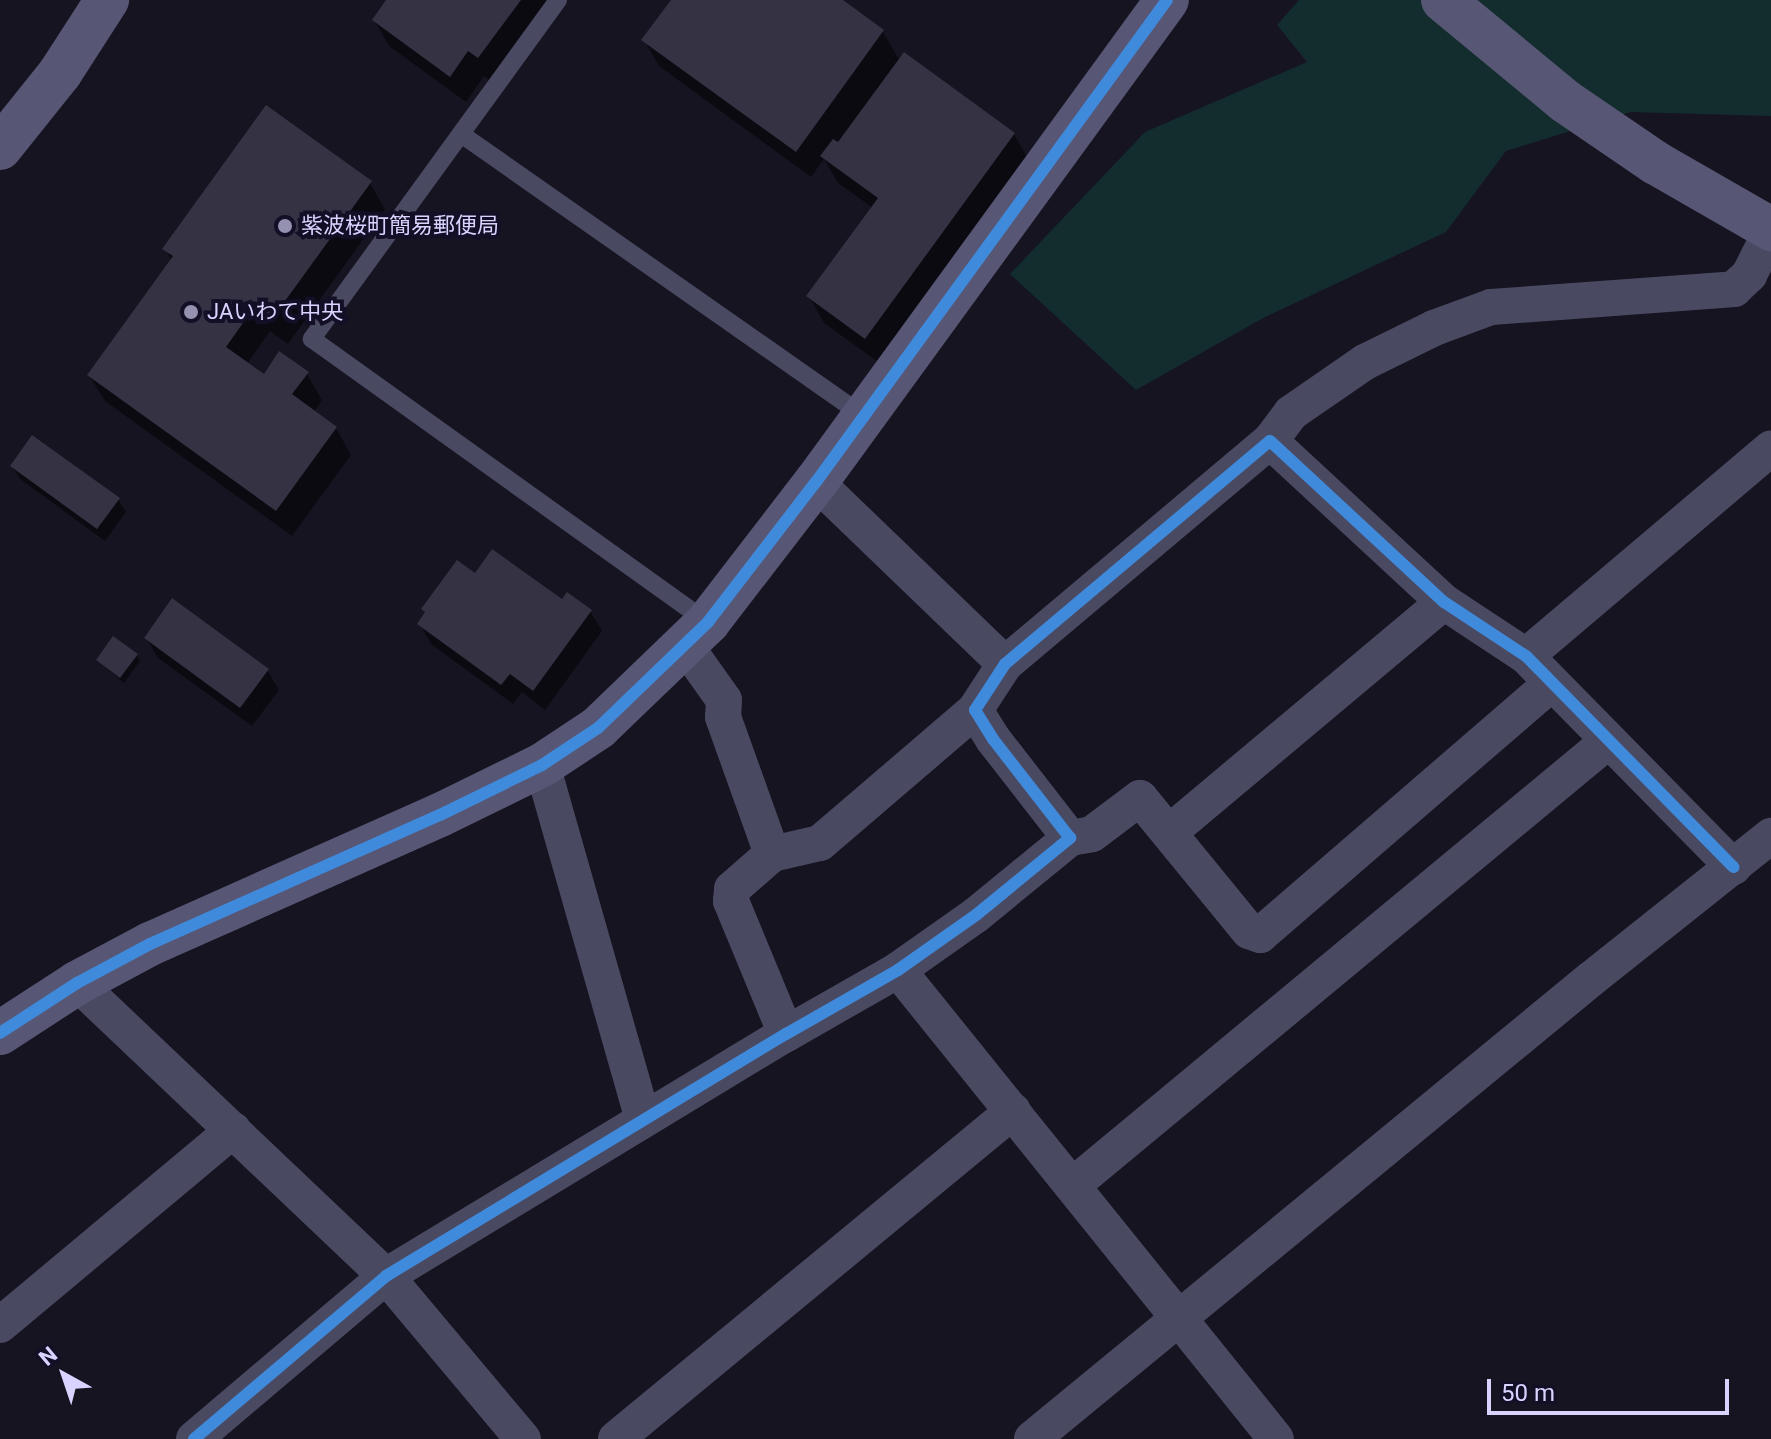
<!DOCTYPE html>
<meta charset="utf-8">
<style>
body{margin:0}
#map{position:relative;width:1771px;height:1439px;overflow:hidden;background:#161421;font-family:Roboto,"Noto Sans JP",sans-serif}
div>[style]{position:absolute}
.green>*{inset:0;background:#132c2d}
.shadow>*{inset:0;background:#0007}
.building>*{inset:0;background:#343243}
.lane>*{height:18px;margin:-9px;padding:0 9px;transform-origin:9px;border-radius:9px;background:#4a4962}
.street>*{height:36px;margin:-18px;padding:0 18px;transform-origin:18px;border-radius:18px;background:#4a4962}
.secondary>*{height:44px;margin:-22px;padding:0 22px;transform-origin:22px;border-radius:22px;background:#575674}
.cycleway>*{height:12px;margin:-6px;padding:0 6px;transform-origin:6px;border-radius:6px;background:#408adc}
.dots>*{width:22px;height:22px;translate:-50% -50%;box-sizing:border-box;border:4px solid #130f26;border-radius:50%}
span{translate:-50% -50%;white-space:nowrap;text-align:center;line-height:1.15;-webkit-text-stroke:8px #130f26;paint-order:stroke}
.poi-label{font-size:22px;color:#d9d4ff}
.left{translate:0 -50%;text-align:left}
.north{position:absolute;left:24px;top:1335px;width:80px;height:80px;-webkit-text-stroke:6px #130f26;paint-order:stroke;rotate:320deg;font-size:22px;font-weight:700;line-height:32px;text-align:center;color:#d9d4ff}
.north::after{content:'';display:block;margin:auto;width:28px;height:36px;background:#d9d4ff;clip-path:polygon(50% 0,100% 100%,50% 72%,0 100%)}
.scale{position:absolute;left:1487px;top:1379px;width:242px;height:36px;box-sizing:border-box;border:4px solid #d9d4ff;border-top:0;padding-left:10px;font-size:24px;line-height:28px;white-space:nowrap;color:#d9d4ff;-webkit-text-stroke:6px #130f26;paint-order:stroke}
</style>
<div id="map">
<div class="green">
<i style="clip-path:polygon(1299px 0,1771px 0,1771px 116px,1631px 112px,1506px 151px,1446px 232px,1265px 317px,1136px 390px,1010px 274px,1145px 132px,1307px 62px,1277px 25px)"></i>
</div>
<div class="shadow">
<i style="clip-path:polygon(387px 0,555px 0,494px 84px,484px 76px,466px 102px,389px 46px,374px 20px)"></i>
<i style="clip-path:polygon(673px 0,839px 0,883px 32px,900px 61px,904px 54px,1014px 134px,1029px 161px,881px 364px,824px 323px,809px 296px,873px 208px,838px 183px,824px 159px,811px 177px,659px 66px,644px 40px)"></i>
<i style="clip-path:polygon(370px 183px,385px 209px,288px 344px,270px 331px,247px 364px,264px 377px,307px 374px,322px 400px,314px 412px,336px 428px,351px 455px,292px 536px,105px 401px,89px 375px,172px 261px,165px 249px)"></i>
<i style="clip-path:polygon(12px 466px,118px 499px,126px 512px,105px 541px,20px 479px)"></i>
<i style="clip-path:polygon(475px 576px,590px 611px,602px 631px,545px 710px,522px 692px,513px 704px,431px 644px,420px 624px,426px 614px,423px 609px)"></i>
<i style="clip-path:polygon(146px 638px,267px 670px,279px 690px,252px 726px,158px 658px)"></i>
<i style="clip-path:polygon(137px 655px,140px 661px,124px 683px,98px 661px)"></i>
</div>
<div class="building">
<i style="clip-path:polygon(386px 0,521px 0,478px 58px,468px 51px,450px 77px,372px 20px)"></i>
<i style="clip-path:polygon(671px 0,843px 0,884px 30px,796px 152px,641px 40px)"></i>
<i style="clip-path:polygon(904px 52px,1015px 133px,865px 339px,806px 296px,878px 198px,820px 156px,833px 139px,838px 142px)"></i>
<i style="clip-path:polygon(266px 105px,372px 181px,272px 319px,255px 306px,226px 347px,264px 374px,279px 351px,309px 372px,292px 394px,337px 427px,276px 511px,87px 375px,173px 256px,162px 249px)"></i>
<i style="clip-path:polygon(32px 435px,120px 498px,97px 529px,10px 466px)"></i>
<i style="clip-path:polygon(492px 549px,562px 599px,567px 592px,592px 610px,533px 691px,510px 674px,501px 685px,417px 624px,425px 612px,421px 609px,457px 560px,475px 573px)"></i>
<i style="clip-path:polygon(172px 598px,269px 669px,240px 708px,144px 638px)"></i>
<i style="clip-path:polygon(113px 636px,138px 654px,120px 678px,96px 660px)"></i>
</div>
<div class="lane">
<i style="left:558px;top:0;width:419px;rotate:126deg"></i>
<i style="left:312px;top:339px;width:487px;rotate:35.6deg"></i>
<i style="left:461px;top:134px;width:490px;rotate:35deg"></i>
</div>
<div class="street">
<i style="left:1270px;top:441px;width:35px;rotate:-53deg"></i>
<i style="left:1291px;top:413px;width:90px;rotate:-34.6deg"></i>
<i style="left:1365px;top:362px;width:77px;rotate:-26.2deg"></i>
<i style="left:1434px;top:328px;width:61px;rotate:-20.2deg"></i>
<i style="left:1491px;top:307px;width:244px;rotate:-4.2deg"></i>
<i style="left:1734px;top:289px;width:21px;rotate:-43deg"></i>
<i style="left:1749px;top:275px;width:49px;rotate:-63.4deg"></i>
<i style="left:816px;top:482px;width:262px;rotate:43.9deg"></i>
<i style="left:685px;top:645px;width:67px;rotate:54.7deg"></i>
<i style="left:724px;top:700px;width:17px;rotate:93deg"></i>
<i style="left:723px;top:717px;width:145px;rotate:70.3deg"></i>
<i style="left:1526px;top:656px;width:321px;rotate:-40.3deg"></i>
<i style="left:542px;top:765px;width:369px;rotate:74.1deg"></i>
<i style="left:1171px;top:831px;width:356px;rotate:-40deg"></i>
<i style="left:1070px;top:838px;width:22px;rotate:-10deg"></i>
<i style="left:1092px;top:834px;width:60px;rotate:-36.9deg"></i>
<i style="left:1140px;top:798px;width:172px;rotate:50.7deg"></i>
<i style="left:1249px;top:931px;width:12px;rotate:20deg"></i>
<i style="left:1260px;top:935px;width:384px;rotate:-40.8deg"></i>
<i style="left:898px;top:970px;width:602px;rotate:51.13deg"></i>
<i style="left:77px;top:983px;width:426px;rotate:43.5deg"></i>
<i style="left:386px;top:1276px;width:213px;rotate:50deg"></i>
<i style="left:786px;top:1034px;width:144px;rotate:-112.5deg"></i>
<i style="left:731px;top:901px;width:12px;rotate:-85deg"></i>
<i style="left:732px;top:889px;width:53px;rotate:-41.2deg"></i>
<i style="left:772px;top:854px;width:49px;rotate:-12.9deg"></i>
<i style="left:820px;top:843px;width:204px;rotate:-40.6deg"></i>
<i style="left:1073px;top:1185px;width:694px;rotate:-39.68deg"></i>
<i style="left:0;top:1325px;width:304px;rotate:-39.9deg"></i>
<i style="left:194px;top:1439px;width:252px;rotate:-40.3deg"></i>
<i style="left:386px;top:1276px;width:468px;rotate:-31.2deg"></i>
<i style="left:786px;top:1034px;width:129px;rotate:-29.7deg"></i>
<i style="left:898px;top:970px;width:95px;rotate:-35.2deg"></i>
<i style="left:976px;top:915px;width:122px;rotate:-39.3deg"></i>
<i style="left:1070px;top:838px;width:125px;rotate:-127.9deg"></i>
<i style="left:993px;top:739px;width:34px;rotate:-122deg"></i>
<i style="left:975px;top:710px;width:55px;rotate:-56.9deg"></i>
<i style="left:1005px;top:664px;width:346px;rotate:-40.1deg"></i>
<i style="left:1270px;top:441px;width:237px;rotate:42.8deg"></i>
<i style="left:1444px;top:602px;width:98px;rotate:33.4deg"></i>
<i style="left:1526px;top:656px;width:296px;rotate:45.5deg"></i>
<i style="left:616px;top:1439px;width:515px;rotate:-39.56deg"></i>
<i style="left:1032px;top:1439px;width:724px;rotate:-39.45deg"></i>
<i style="left:1591px;top:979px;width:230px;rotate:-38.5deg"></i>
</div>
<div class="secondary">
<i style="left:1443px;top:0;width:158px;rotate:39.6deg"></i>
<i style="left:1565px;top:101px;width:110px;rotate:34.3deg"></i>
<i style="left:1656px;top:163px;width:133px;rotate:29.9deg"></i>
<i style="left:0;top:148px;width:96px;rotate:-51.3deg"></i>
<i style="left:60px;top:73px;width:87px;rotate:-57.2deg"></i>
<i style="left:0;top:1033px;width:92px;rotate:-33deg"></i>
<i style="left:77px;top:983px;width:83px;rotate:-28.1deg"></i>
<i style="left:150px;top:944px;width:317px;rotate:-24deg"></i>
<i style="left:440px;top:815px;width:114px;rotate:-26.1deg"></i>
<i style="left:542px;top:765px;width:67px;rotate:-33.5deg"></i>
<i style="left:598px;top:728px;width:153px;rotate:-43.9deg"></i>
<i style="left:708px;top:622px;width:177px;rotate:-52.4deg"></i>
<i style="left:816px;top:482px;width:596px;rotate:-53.94deg"></i>
</div>
<div class="cycleway">
<i style="left:0;top:1033px;width:92px;rotate:-33deg"></i>
<i style="left:77px;top:983px;width:83px;rotate:-28.1deg"></i>
<i style="left:150px;top:944px;width:317px;rotate:-24deg"></i>
<i style="left:440px;top:815px;width:114px;rotate:-26.1deg"></i>
<i style="left:542px;top:765px;width:67px;rotate:-33.5deg"></i>
<i style="left:598px;top:728px;width:153px;rotate:-43.9deg"></i>
<i style="left:708px;top:622px;width:177px;rotate:-52.4deg"></i>
<i style="left:816px;top:482px;width:596px;rotate:-53.94deg"></i>
<i style="left:194px;top:1439px;width:252px;rotate:-40.3deg"></i>
<i style="left:386px;top:1276px;width:468px;rotate:-31.2deg"></i>
<i style="left:786px;top:1034px;width:129px;rotate:-29.7deg"></i>
<i style="left:898px;top:970px;width:95px;rotate:-35.2deg"></i>
<i style="left:976px;top:915px;width:122px;rotate:-39.3deg"></i>
<i style="left:1070px;top:838px;width:125px;rotate:-127.9deg"></i>
<i style="left:993px;top:739px;width:34px;rotate:-122deg"></i>
<i style="left:975px;top:710px;width:55px;rotate:-56.9deg"></i>
<i style="left:1005px;top:664px;width:346px;rotate:-40.1deg"></i>
<i style="left:1270px;top:441px;width:237px;rotate:42.8deg"></i>
<i style="left:1444px;top:602px;width:98px;rotate:33.4deg"></i>
<i style="left:1526px;top:656px;width:296px;rotate:45.5deg"></i>
</div>
<div class="dots">
<i style="left:285px;top:226px;background:#9591b1"></i>
<i style="left:191px;top:312px;background:#9591b1"></i>
</div>
<div class="poi-label">
<span class="left" style="left:301px;top:226px">紫波桜町簡易郵便局</span>
<span class="left" style="left:207px;top:312px">JAいわて中央</span>
</div>
<div class="north">N</div>
<div class="scale">50 m</div>
</div>
